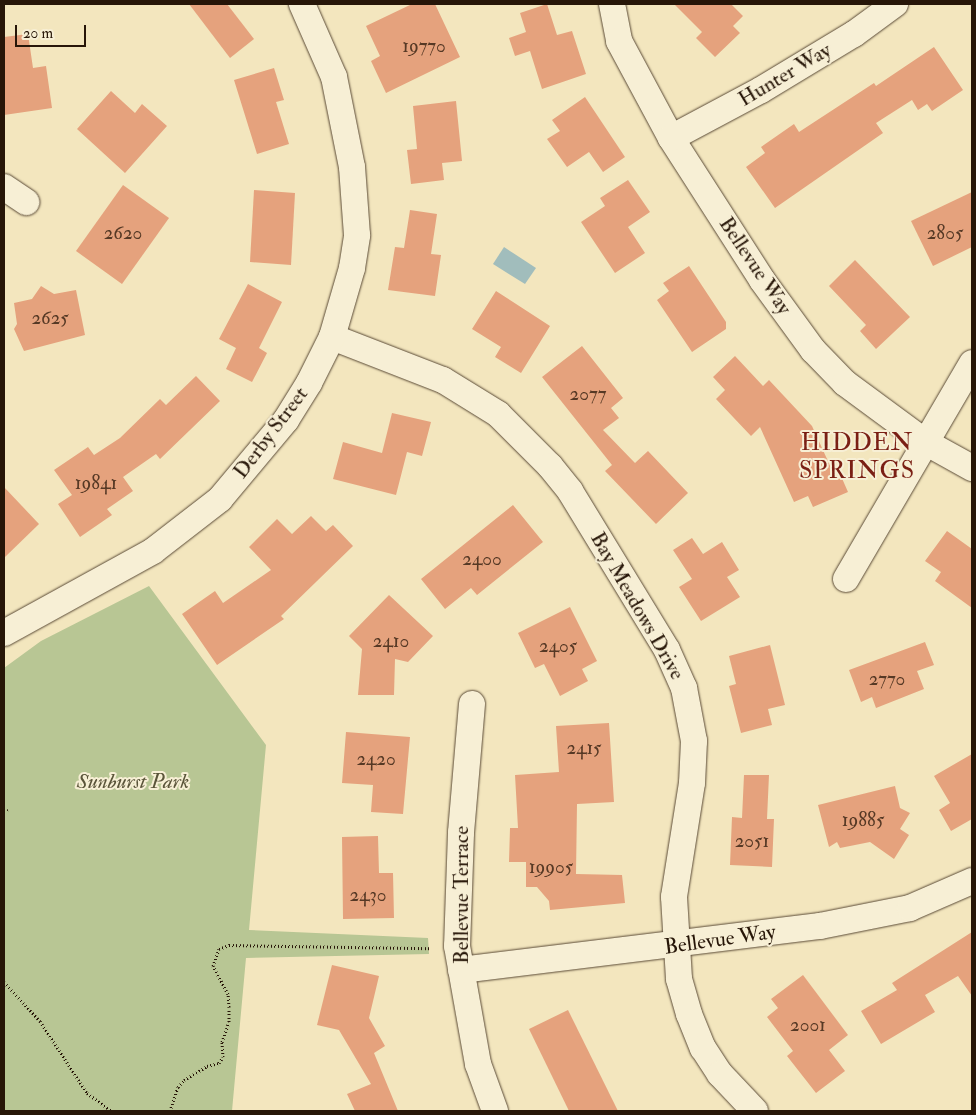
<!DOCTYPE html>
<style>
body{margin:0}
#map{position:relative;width:976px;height:1115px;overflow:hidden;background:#f3e6be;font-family:"IM FELL Double Pica",serif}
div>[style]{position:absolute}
.green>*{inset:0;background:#b8c694}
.water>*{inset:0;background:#a1bdbc}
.building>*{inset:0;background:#e5a27d}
.path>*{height:3px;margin-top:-1.5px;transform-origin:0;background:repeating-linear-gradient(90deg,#271608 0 1px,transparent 0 3.5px)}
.roads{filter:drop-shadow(0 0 1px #5a4a36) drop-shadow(0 0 1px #5a4a36)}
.minor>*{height:26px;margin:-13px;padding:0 13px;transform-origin:13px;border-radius:13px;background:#f7efd5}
span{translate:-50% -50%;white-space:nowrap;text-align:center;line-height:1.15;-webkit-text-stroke:4px #f7efd5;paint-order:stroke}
.number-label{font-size:19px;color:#563925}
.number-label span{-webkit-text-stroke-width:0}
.street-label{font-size:21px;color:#271608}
.park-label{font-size:21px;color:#5a5439;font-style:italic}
.quarter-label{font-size:24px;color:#7a1f14;letter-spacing:1px}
.frame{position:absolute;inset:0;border:5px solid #271608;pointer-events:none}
.scale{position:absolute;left:15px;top:25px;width:71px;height:22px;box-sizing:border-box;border:2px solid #271608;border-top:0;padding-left:6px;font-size:15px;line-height:18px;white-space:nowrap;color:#271608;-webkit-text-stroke:4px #f7efd5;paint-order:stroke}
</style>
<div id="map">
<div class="green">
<i style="clip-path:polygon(149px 586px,266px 745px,249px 930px,428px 938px,429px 954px,246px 958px,232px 1111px,4px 1111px,4px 668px,41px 641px)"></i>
</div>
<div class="water">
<i style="clip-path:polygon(504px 247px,536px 268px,525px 284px,493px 264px)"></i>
</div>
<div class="building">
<i style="clip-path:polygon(189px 4px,227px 4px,254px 39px,230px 58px)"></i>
<i style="clip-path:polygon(412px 4px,435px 4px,460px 57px,386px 93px,371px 61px,380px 56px,366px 26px)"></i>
<i style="clip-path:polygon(547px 4px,557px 35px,572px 31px,586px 74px,542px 89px,530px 51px,515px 56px,509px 38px,526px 32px,520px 13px)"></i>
<i style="clip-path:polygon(674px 4px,731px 4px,743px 16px,733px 26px,740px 33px,715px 57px,696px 38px,702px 32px)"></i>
<i style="clip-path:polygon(28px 34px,33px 68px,46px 66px,52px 108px,4px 115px,4px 37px)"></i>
<i style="clip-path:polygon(934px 47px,963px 90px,932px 111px,927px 104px,918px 110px,912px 100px,876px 123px,883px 133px,775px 208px,746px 167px,765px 153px,761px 147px,794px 124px,799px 132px,874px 83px,876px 86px)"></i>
<i style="clip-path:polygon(274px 68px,284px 100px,276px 102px,289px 144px,257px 154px,234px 80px)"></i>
<i style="clip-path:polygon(111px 91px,135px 113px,142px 104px,167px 126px,125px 173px,77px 129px)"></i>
<i style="clip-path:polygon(585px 97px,625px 157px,603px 172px,589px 152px,567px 167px,547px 139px,560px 131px,552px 120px)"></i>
<i style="clip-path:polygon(456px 101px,462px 161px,442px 163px,444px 180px,411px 184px,407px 150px,417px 149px,413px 106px)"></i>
<i style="clip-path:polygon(628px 180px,650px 212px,628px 227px,645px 253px,615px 273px,581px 222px,605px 206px,600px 198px)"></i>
<i style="clip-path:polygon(123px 185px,169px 218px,122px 284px,76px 251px)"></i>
<i style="clip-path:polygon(254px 190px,295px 193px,291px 265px,250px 262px)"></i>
<i style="clip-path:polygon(972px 192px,972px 247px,933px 266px,911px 221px)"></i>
<i style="clip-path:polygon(410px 210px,437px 214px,431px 254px,441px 255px,435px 296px,388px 290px,395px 247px,404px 248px)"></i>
<i style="clip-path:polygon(855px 260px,910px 317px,876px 349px,860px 331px,866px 325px,829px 286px)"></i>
<i style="clip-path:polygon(689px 266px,726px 322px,726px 329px,692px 352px,657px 300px,669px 291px,663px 283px)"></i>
<i style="clip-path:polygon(248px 284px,282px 302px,259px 348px,267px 353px,252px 382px,226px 369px,236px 348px,219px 339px)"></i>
<i style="clip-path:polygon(41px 286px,54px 294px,76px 290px,85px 335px,24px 351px,14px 329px,17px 324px,14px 303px,32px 299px)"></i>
<i style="clip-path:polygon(496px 291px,550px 326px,521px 373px,495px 357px,501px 347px,472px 329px)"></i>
<i style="clip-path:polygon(582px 346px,623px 398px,611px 408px,619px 418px,603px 430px,635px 463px,648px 451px,688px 493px,656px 524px,605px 471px,612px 465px,542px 377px)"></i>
<i style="clip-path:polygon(735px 356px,763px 386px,769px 380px,812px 426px,832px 470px,837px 467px,848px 492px,813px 507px,808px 496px,794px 502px,760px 427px,751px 436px,716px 399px,725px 390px,713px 377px)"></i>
<i style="clip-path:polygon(196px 376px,220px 401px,160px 459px,156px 454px,123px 477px,133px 491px,107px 509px,112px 515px,80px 537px,58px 504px,72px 495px,54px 470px,88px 447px,94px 455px,120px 438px,160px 399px,166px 405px)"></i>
<i style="clip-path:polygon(392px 413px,431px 422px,422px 456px,407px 452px,396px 495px,333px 479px,343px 442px,382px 453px)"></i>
<i style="clip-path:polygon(4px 487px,39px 524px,4px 558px)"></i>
<i style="clip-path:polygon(513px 505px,543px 542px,477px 595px,471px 588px,445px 609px,421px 579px)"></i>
<i style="clip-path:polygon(311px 516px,326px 531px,333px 525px,353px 546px,281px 616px,284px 619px,217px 665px,182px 614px,215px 591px,223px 603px,271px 570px,249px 547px,277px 519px,292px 534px)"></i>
<i style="clip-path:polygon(947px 531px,972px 549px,972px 608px,935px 581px,941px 572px,925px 561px)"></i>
<i style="clip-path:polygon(692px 538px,703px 554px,722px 542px,739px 570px,727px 577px,740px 597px,701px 621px,679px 587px,692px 579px,673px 550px)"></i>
<i style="clip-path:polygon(389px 595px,433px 636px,408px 662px,395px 659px,394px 695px,358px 695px,362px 649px,349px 636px)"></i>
<i style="clip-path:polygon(570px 607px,597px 661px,582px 669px,588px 681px,560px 696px,544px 664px,535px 668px,518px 633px)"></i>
<i style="clip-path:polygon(925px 642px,934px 665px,917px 671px,924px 689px,876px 708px,872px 697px,861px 702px,849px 670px)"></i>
<i style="clip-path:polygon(770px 645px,785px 705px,768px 709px,772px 725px,741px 733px,729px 686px,736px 684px,729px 656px)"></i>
<i style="clip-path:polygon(609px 723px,614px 802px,577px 804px,576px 874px,622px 875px,625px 903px,550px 910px,549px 901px,537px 887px,526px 887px,526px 862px,509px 862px,510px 828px,518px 828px,515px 775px,559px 772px,556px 726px)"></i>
<i style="clip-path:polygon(346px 732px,410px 737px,403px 814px,371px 812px,373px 785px,342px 783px)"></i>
<i style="clip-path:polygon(972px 754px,972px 819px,951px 831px,939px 810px,950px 803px,934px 776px)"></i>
<i style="clip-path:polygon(744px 775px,769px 775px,767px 819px,774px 819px,772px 867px,730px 865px,732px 817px,742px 818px)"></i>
<i style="clip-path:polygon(895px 786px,900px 808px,910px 813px,900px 829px,909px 835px,894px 859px,870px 842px,840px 848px,837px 842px,829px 847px,818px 805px)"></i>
<i style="clip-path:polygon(378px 836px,379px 873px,393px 873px,394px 918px,343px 919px,342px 837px)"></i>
<i style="clip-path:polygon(972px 932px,972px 996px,958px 976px,925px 995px,935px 1012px,881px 1044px,861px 1011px,897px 990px,892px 983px)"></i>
<i style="clip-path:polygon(332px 965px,379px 976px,369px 1018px,385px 1046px,374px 1053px,398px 1111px,355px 1111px,347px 1094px,371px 1084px,339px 1030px,317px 1025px)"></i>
<i style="clip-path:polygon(803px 975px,848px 1035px,829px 1050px,845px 1071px,816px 1093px,787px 1056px,793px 1051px,767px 1017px,778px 1008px,771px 999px)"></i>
<i style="clip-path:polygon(568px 1010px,618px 1111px,569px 1111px,529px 1029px)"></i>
</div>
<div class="path">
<i style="left:4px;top:811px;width:4px;rotate:-14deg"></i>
<i style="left:4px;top:982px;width:53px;rotate:47.3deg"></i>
<i style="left:40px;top:1021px;width:86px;rotate:56.9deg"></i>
<i style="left:87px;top:1093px;width:31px;rotate:36deg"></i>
<i style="left:170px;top:1111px;width:25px;rotate:-72deg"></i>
<i style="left:178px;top:1087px;width:9px;rotate:-49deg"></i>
<i style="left:184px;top:1080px;width:27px;rotate:-31deg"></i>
<i style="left:207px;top:1066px;width:12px;rotate:-14deg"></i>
<i style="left:219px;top:1063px;width:7px;rotate:-56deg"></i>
<i style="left:223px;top:1057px;width:15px;rotate:-94deg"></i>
<i style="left:222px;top:1042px;width:21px;rotate:-71deg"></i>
<i style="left:229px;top:1022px;width:15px;rotate:-90deg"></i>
<i style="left:229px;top:1007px;width:13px;rotate:-94deg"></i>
<i style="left:228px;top:994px;width:32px;rotate:-118deg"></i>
<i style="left:213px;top:966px;width:18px;rotate:-71deg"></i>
<i style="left:219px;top:949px;width:11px;rotate:-22deg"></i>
<i style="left:229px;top:945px;width:202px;rotate:0.9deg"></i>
</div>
<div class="roads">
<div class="minor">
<i style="left:612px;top:4px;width:38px;rotate:79deg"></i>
<i style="left:619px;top:41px;width:110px;rotate:61.8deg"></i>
<i style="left:671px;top:138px;width:169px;rotate:57.3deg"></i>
<i style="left:762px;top:280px;width:87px;rotate:53.9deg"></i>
<i style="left:813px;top:350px;width:46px;rotate:45.9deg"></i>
<i style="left:845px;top:383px;width:99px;rotate:36.4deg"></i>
<i style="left:925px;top:442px;width:54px;rotate:29deg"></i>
<i style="left:671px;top:138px;width:102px;rotate:-28.1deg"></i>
<i style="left:761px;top:90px;width:109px;rotate:-31.1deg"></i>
<i style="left:854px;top:34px;width:51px;rotate:-36.2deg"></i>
<i style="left:4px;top:187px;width:27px;rotate:34deg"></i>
<i style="left:332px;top:337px;width:119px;rotate:21.2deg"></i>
<i style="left:443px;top:380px;width:65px;rotate:31.7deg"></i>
<i style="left:498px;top:414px;width:74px;rotate:45deg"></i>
<i style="left:550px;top:466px;width:32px;rotate:51deg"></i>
<i style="left:570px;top:491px;width:186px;rotate:58.6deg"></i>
<i style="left:667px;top:650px;width:42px;rotate:65.9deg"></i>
<i style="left:684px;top:688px;width:54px;rotate:79.3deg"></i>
<i style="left:694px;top:741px;width:42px;rotate:92.7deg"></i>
<i style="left:692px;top:783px;width:115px;rotate:99deg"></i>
<i style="left:674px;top:897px;width:82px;rotate:86.5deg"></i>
<i style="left:679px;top:979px;width:36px;rotate:74deg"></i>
<i style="left:689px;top:1014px;width:37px;rotate:68deg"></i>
<i style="left:703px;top:1048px;width:31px;rotate:57deg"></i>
<i style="left:720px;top:1074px;width:51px;rotate:46.6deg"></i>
<i style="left:846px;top:579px;width:250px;rotate:-59.7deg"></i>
<i style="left:4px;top:633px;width:170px;rotate:-28.8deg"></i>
<i style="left:153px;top:551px;width:85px;rotate:-37.8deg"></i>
<i style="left:220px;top:499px;width:103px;rotate:-50.1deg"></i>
<i style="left:286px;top:420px;width:44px;rotate:-58.1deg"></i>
<i style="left:309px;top:383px;width:51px;rotate:-63.4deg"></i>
<i style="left:332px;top:337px;width:72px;rotate:-73.8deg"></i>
<i style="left:352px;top:268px;width:33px;rotate:-81deg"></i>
<i style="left:357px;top:235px;width:68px;rotate:-94.2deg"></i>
<i style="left:352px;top:167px;width:92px;rotate:-101.3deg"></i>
<i style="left:334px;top:77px;width:80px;rotate:-113.7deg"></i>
<i style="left:472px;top:704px;width:129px;rotate:94.9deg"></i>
<i style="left:461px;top:833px;width:113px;rotate:92deg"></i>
<i style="left:457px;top:946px;width:120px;rotate:79.9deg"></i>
<i style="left:478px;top:1064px;width:50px;rotate:70.1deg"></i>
<i style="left:461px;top:970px;width:362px;rotate:-7deg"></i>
<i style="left:820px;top:926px;width:92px;rotate:-11.3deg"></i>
<i style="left:910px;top:908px;width:68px;rotate:-23.5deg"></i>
</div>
</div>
<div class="number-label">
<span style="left:424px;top:47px">19770</span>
<span style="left:123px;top:234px">2620</span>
<span style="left:945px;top:234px">2805</span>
<span style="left:50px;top:319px">2625</span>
<span style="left:588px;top:395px">2077</span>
<span style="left:96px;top:484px">19841</span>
<span style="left:482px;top:560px">2400</span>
<span style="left:391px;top:642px">2410</span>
<span style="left:558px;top:647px">2405</span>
<span style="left:887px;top:680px">2770</span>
<span style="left:584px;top:749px">2415</span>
<span style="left:376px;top:760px">2420</span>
<span style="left:863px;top:821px">19885</span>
<span style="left:752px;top:842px">2051</span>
<span style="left:551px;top:868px">19905</span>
<span style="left:368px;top:896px">2430</span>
<span style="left:808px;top:1026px">2001</span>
</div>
<div class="street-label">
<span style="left:785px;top:75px;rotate:-31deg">Hunter Way</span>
<span style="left:755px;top:266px;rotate:56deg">Bellevue Way</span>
<span style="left:271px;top:433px;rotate:-53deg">Derby Street</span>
<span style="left:637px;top:606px;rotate:60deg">Bay Meadows Drive</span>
<span style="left:462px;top:895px;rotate:-90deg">Bellevue Terrace</span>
<span style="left:720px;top:940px;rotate:-8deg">Bellevue Way</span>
</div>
<div class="park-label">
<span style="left:133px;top:782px">Sunburst Park</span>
</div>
<div class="quarter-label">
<span style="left:857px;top:457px">HIDDEN<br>SPRINGS</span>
</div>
<div class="frame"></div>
<div class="scale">20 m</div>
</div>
